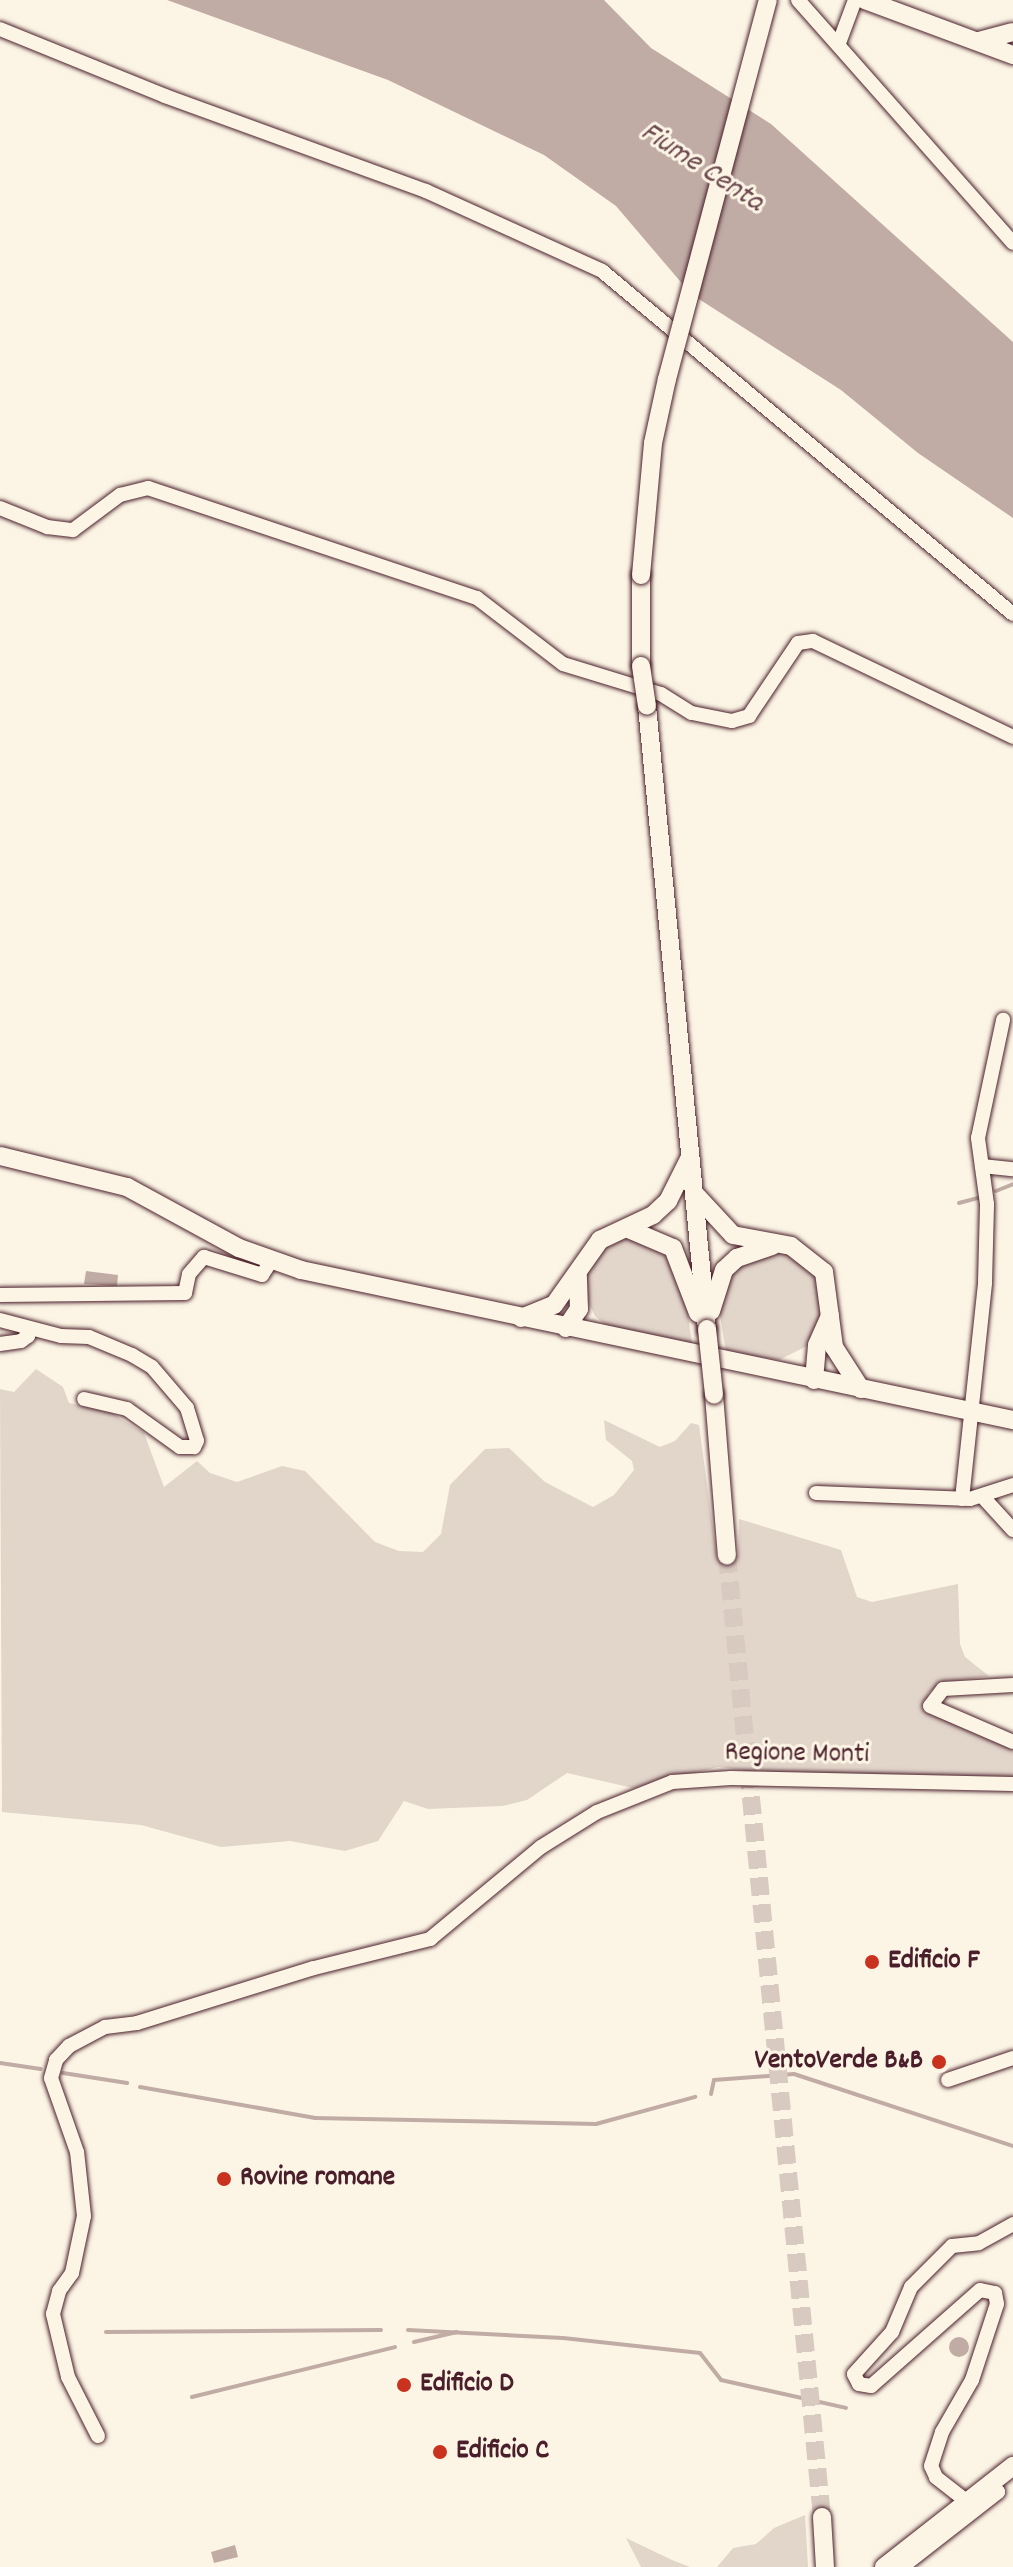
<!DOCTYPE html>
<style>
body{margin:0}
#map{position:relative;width:1013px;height:2567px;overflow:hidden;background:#fcf5e5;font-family:Dekko,sans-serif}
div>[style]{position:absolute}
.green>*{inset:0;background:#e2d5ca}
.water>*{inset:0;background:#c0aca5}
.round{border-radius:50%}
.stream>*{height:4px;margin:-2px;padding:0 2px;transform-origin:2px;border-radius:2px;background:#c0aca5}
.major-tunnel>*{height:18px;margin-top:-9px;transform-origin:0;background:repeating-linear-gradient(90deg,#d8cac0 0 18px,transparent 0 27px)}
.roads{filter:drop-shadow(0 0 2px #4a1f2b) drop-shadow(0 0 2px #4a1f2b)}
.minor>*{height:14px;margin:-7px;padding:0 7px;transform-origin:7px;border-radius:7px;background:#fcf5e5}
.major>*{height:18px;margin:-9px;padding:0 9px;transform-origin:9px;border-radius:9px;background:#fcf5e5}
.bridges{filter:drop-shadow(0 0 2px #4a1f2b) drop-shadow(0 0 2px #4a1f2b)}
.major-bridge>*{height:18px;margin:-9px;padding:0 9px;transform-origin:9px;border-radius:9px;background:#fcf5e5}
.dots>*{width:22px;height:22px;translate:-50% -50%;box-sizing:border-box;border:4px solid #fcf5e5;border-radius:50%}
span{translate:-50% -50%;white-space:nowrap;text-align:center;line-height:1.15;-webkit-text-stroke:6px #fcf5e5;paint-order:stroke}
.street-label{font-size:28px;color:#4a1f2b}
.poi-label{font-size:28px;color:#4a1f2b;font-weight:700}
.left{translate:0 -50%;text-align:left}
.right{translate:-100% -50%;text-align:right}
.water-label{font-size:30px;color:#6d4950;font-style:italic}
</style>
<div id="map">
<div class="green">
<i style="clip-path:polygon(627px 1237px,669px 1252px,685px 1293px,692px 1344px,607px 1326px,595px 1316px,584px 1293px,585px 1277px,599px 1250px)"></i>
<i style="clip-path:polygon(774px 1252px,795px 1257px,812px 1269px,823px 1287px,826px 1308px,809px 1345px,779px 1360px,726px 1352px,718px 1303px,735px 1266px)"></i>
<i style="clip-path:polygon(36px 1369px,63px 1387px,69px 1403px,108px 1411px,144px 1433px,164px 1487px,197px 1461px,210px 1473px,237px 1482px,282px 1466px,305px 1471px,375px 1542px,399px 1551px,423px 1552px,441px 1534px,450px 1485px,485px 1449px,509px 1448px,545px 1482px,593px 1507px,614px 1495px,634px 1470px,632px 1461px,606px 1440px,604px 1420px,660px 1447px,675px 1441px,691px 1423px,699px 1425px,717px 1558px,738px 1555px,739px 1519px,841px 1550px,857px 1597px,872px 1602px,958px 1584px,960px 1644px,965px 1657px,989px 1676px,942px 1683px,928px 1693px,925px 1711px,1013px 1749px,1013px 1777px,810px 1777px,718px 1767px,633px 1788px,567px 1773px,527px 1800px,503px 1806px,428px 1809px,404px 1801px,378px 1841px,345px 1851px,290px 1841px,221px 1847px,141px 1825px,2px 1812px,0 1389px,14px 1392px)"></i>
<i style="clip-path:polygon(805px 2515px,808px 2567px,717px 2567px,733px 2548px,756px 2544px,774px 2528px)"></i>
<i style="clip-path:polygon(626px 2538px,672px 2560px,690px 2567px,641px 2567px)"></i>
</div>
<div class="water">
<i style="clip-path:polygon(167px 0,604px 0,651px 48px,771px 124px,1013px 342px,1013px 518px,918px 453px,841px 390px,691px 294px,616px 206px,544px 155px,388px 80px)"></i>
<i style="clip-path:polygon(86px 1271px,118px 1275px,117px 1286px,84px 1284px)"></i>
<i class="round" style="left:949px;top:2337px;width:20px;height:20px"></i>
<i style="clip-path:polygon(235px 2545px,238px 2557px,214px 2563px,211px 2552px)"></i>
</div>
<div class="stream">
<i style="left:996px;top:1191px;width:18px;rotate:-22deg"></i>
<i style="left:959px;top:1203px;width:20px;rotate:-15deg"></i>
<i style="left:0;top:2063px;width:41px;rotate:8.3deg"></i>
<i style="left:63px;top:2073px;width:65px;rotate:8.9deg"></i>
<i style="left:140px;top:2087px;width:178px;rotate:10deg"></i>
<i style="left:315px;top:2118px;width:281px;rotate:1.2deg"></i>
<i style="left:596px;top:2124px;width:103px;rotate:-15.3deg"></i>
<i style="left:711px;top:2094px;width:14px;rotate:-78deg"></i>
<i style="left:714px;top:2080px;width:80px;rotate:-4.3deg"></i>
<i style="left:794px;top:2074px;width:231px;rotate:18.2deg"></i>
<i style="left:408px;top:2330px;width:155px;rotate:3deg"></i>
<i style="left:563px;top:2338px;width:138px;rotate:6.2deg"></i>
<i style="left:700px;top:2353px;width:34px;rotate:52deg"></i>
<i style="left:721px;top:2380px;width:128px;rotate:12.6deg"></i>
<i style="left:106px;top:2332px;width:275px;rotate:-0.4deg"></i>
<i style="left:414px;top:2342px;width:44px;rotate:-13.1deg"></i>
<i style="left:192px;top:2397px;width:209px;rotate:-13.8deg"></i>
</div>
<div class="major-tunnel">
<i style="left:727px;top:1555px;width:967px;rotate:84.36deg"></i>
</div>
<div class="roads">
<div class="minor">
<i style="left:798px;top:0;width:324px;rotate:48.5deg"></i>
<i style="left:0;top:29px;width:178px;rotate:22.1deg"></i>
<i style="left:165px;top:96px;width:278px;rotate:20deg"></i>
<i style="left:426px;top:191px;width:193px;rotate:24.4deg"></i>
<i style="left:602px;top:271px;width:535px;rotate:39.85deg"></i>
<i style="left:839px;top:43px;width:46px;rotate:-69.6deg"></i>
<i style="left:0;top:508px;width:51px;rotate:22deg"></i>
<i style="left:47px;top:527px;width:26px;rotate:7deg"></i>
<i style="left:73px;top:530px;width:59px;rotate:-36.7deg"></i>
<i style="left:120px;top:495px;width:29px;rotate:-14deg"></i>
<i style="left:148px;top:488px;width:347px;rotate:18.5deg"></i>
<i style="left:477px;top:598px;width:108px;rotate:37.5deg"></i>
<i style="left:563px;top:664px;width:102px;rotate:17deg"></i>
<i style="left:661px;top:694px;width:36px;rotate:32deg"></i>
<i style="left:692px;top:713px;width:41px;rotate:11.3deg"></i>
<i style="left:732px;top:721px;width:18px;rotate:-16deg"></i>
<i style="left:749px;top:716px;width:88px;rotate:-56.1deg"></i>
<i style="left:798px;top:643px;width:15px;rotate:-8deg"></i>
<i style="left:813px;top:641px;width:222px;rotate:25.6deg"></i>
<i style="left:982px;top:1166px;width:31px;rotate:6deg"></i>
<i style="left:0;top:1295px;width:185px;rotate:-0.6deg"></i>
<i style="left:185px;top:1293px;width:19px;rotate:-78deg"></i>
<i style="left:189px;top:1274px;width:23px;rotate:-49deg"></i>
<i style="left:204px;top:1257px;width:61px;rotate:17.2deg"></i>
<i style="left:262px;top:1275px;width:17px;rotate:-57deg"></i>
<i style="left:0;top:1320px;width:63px;rotate:14.7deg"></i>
<i style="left:61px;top:1336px;width:28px;rotate:2deg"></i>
<i style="left:89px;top:1337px;width:47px;rotate:22.7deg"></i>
<i style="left:132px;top:1355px;width:23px;rotate:31deg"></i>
<i style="left:152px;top:1367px;width:54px;rotate:49.5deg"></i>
<i style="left:187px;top:1408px;width:34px;rotate:73deg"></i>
<i style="left:197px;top:1441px;width:7px;rotate:117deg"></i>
<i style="left:194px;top:1447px;width:14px;rotate:180deg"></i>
<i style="left:180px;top:1447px;width:65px;rotate:-144.4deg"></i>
<i style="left:127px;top:1409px;width:44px;rotate:-166.9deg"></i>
<i style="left:0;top:1344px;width:21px;rotate:-8deg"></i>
<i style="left:21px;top:1341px;width:9px;rotate:-36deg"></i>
<i style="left:28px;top:1336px;width:7px;rotate:-106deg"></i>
<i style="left:816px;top:1493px;width:154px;rotate:2.2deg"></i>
<i style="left:970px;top:1499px;width:45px;rotate:-18deg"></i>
<i style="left:982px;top:1496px;width:46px;rotate:47.6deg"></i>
<i style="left:962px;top:1499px;width:218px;rotate:-83.9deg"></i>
<i style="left:985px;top:1282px;width:78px;rotate:-88.5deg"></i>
<i style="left:987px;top:1204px;width:67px;rotate:-97.8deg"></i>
<i style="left:978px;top:1138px;width:121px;rotate:-78deg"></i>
<i style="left:1013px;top:1685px;width:70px;rotate:176.7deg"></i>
<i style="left:943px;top:1689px;width:21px;rotate:127deg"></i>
<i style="left:930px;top:1706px;width:90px;rotate:23.4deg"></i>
<i style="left:948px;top:2080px;width:69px;rotate:-18.7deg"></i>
<i style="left:98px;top:2436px;width:66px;rotate:-117deg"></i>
<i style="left:68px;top:2377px;width:65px;rotate:-103.4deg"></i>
<i style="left:53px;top:2314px;width:24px;rotate:-75deg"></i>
<i style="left:59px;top:2291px;width:22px;rotate:-54deg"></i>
<i style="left:72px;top:2273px;width:58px;rotate:-78.1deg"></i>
<i style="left:84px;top:2216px;width:64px;rotate:-96.2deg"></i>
<i style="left:77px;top:2152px;width:78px;rotate:-109.4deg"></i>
<i style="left:51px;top:2078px;width:19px;rotate:-74deg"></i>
<i style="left:56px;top:2060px;width:19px;rotate:-47deg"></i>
<i style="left:69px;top:2046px;width:41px;rotate:-27.8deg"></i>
<i style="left:105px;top:2027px;width:32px;rotate:-7deg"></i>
<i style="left:137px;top:2023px;width:185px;rotate:-17.3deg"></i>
<i style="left:314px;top:1968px;width:120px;rotate:-14deg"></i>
<i style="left:430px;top:1939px;width:144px;rotate:-39.7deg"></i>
<i style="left:541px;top:1847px;width:66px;rotate:-32deg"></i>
<i style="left:597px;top:1812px;width:81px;rotate:-21.8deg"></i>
<i style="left:672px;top:1782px;width:59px;rotate:-3.9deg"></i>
<i style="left:731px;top:1778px;width:282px;rotate:1.2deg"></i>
<i style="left:965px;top:2500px;width:37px;rotate:-142deg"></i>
<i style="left:936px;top:2477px;width:12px;rotate:-114deg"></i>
<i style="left:931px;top:2466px;width:36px;rotate:-72deg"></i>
<i style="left:942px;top:2432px;width:60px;rotate:-60deg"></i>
<i style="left:972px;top:2380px;width:80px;rotate:-71.8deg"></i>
<i style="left:997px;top:2304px;width:11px;rotate:-100deg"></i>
<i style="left:995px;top:2293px;width:15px;rotate:-169deg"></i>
<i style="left:980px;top:2290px;width:145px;rotate:138.6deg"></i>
<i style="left:871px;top:2386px;width:12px;rotate:-171deg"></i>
<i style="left:859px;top:2384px;width:11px;rotate:-117deg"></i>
<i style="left:854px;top:2374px;width:57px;rotate:-47.9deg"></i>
<i style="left:892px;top:2332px;width:49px;rotate:-67.1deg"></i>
<i style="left:911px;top:2287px;width:58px;rotate:-45deg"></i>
<i style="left:952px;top:2246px;width:27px;rotate:-6deg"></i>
<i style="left:979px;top:2243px;width:39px;rotate:-29deg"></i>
<i style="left:902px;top:2567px;width:122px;rotate:-38deg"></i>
<i style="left:998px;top:2492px;width:13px;rotate:-129deg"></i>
</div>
<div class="major">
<i style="left:865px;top:0;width:158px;rotate:20.4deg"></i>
<i style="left:979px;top:41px;width:34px;rotate:-15deg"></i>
<i style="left:641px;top:575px;width:91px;rotate:90deg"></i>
<i style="left:647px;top:706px;width:626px;rotate:84.5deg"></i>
<i style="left:0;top:1156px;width:131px;rotate:13.7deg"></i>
<i style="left:127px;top:1187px;width:128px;rotate:28.6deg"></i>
<i style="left:239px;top:1248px;width:66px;rotate:19.5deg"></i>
<i style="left:301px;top:1270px;width:728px;rotate:11.9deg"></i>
<i style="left:695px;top:1194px;width:56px;rotate:47.2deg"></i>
<i style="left:733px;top:1235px;width:59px;rotate:10.7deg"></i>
<i style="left:791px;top:1246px;width:42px;rotate:38.2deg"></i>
<i style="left:824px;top:1272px;width:76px;rotate:82.4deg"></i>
<i style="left:834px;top:1347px;width:50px;rotate:57.3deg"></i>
<i style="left:626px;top:1228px;width:51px;rotate:23.1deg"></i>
<i style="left:673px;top:1248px;width:70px;rotate:69deg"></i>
<i style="left:711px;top:1311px;width:43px;rotate:-72.4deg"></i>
<i style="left:724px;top:1270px;width:18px;rotate:-43deg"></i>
<i style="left:737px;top:1258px;width:37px;rotate:-19deg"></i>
<i style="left:521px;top:1318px;width:35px;rotate:-22deg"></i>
<i style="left:554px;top:1305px;width:80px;rotate:-54.7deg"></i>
<i style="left:600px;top:1240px;width:59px;rotate:-25.3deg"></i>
<i style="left:653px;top:1215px;width:21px;rotate:-43deg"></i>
<i style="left:668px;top:1201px;width:47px;rotate:-63.4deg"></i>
<i style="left:566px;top:1328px;width:23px;rotate:-56deg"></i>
<i style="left:579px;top:1309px;width:35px;rotate:-92deg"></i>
<i style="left:814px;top:1380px;width:35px;rotate:-85deg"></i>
<i style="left:817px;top:1345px;width:32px;rotate:-66deg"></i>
<i style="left:714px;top:1395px;width:161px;rotate:85.4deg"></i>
<i style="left:822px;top:2517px;width:50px;rotate:86.6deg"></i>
<i style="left:884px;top:2567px;width:164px;rotate:-38.1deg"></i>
</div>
</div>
<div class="bridges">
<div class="major-bridge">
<i style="left:641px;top:575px;width:133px;rotate:-84.8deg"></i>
<i style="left:653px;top:443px;width:66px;rotate:-77.7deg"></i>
<i style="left:667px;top:379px;width:392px;rotate:-75.1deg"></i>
<i style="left:641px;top:666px;width:40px;rotate:81.5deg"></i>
<i style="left:707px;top:1329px;width:66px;rotate:83.9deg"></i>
</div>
</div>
<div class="dots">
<i style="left:872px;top:1962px;background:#c8321e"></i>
<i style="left:939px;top:2062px;background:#c8321e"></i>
<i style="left:224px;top:2179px;background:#c8321e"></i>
<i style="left:404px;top:2385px;background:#c8321e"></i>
<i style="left:440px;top:2452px;background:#c8321e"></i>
</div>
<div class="street-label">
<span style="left:797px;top:1755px;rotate:1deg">Regione Monti</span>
</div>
<div class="poi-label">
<span class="left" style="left:888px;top:1962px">Edificio F</span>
<span class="right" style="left:923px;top:2062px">VentoVerde B&amp;B</span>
<span class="left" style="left:240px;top:2179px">Rovine romane</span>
<span class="left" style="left:420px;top:2385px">Edificio D</span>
<span class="left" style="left:456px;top:2452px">Edificio C</span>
</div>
<div class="water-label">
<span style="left:701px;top:169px;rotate:33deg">Fiume Centa</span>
</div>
</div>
